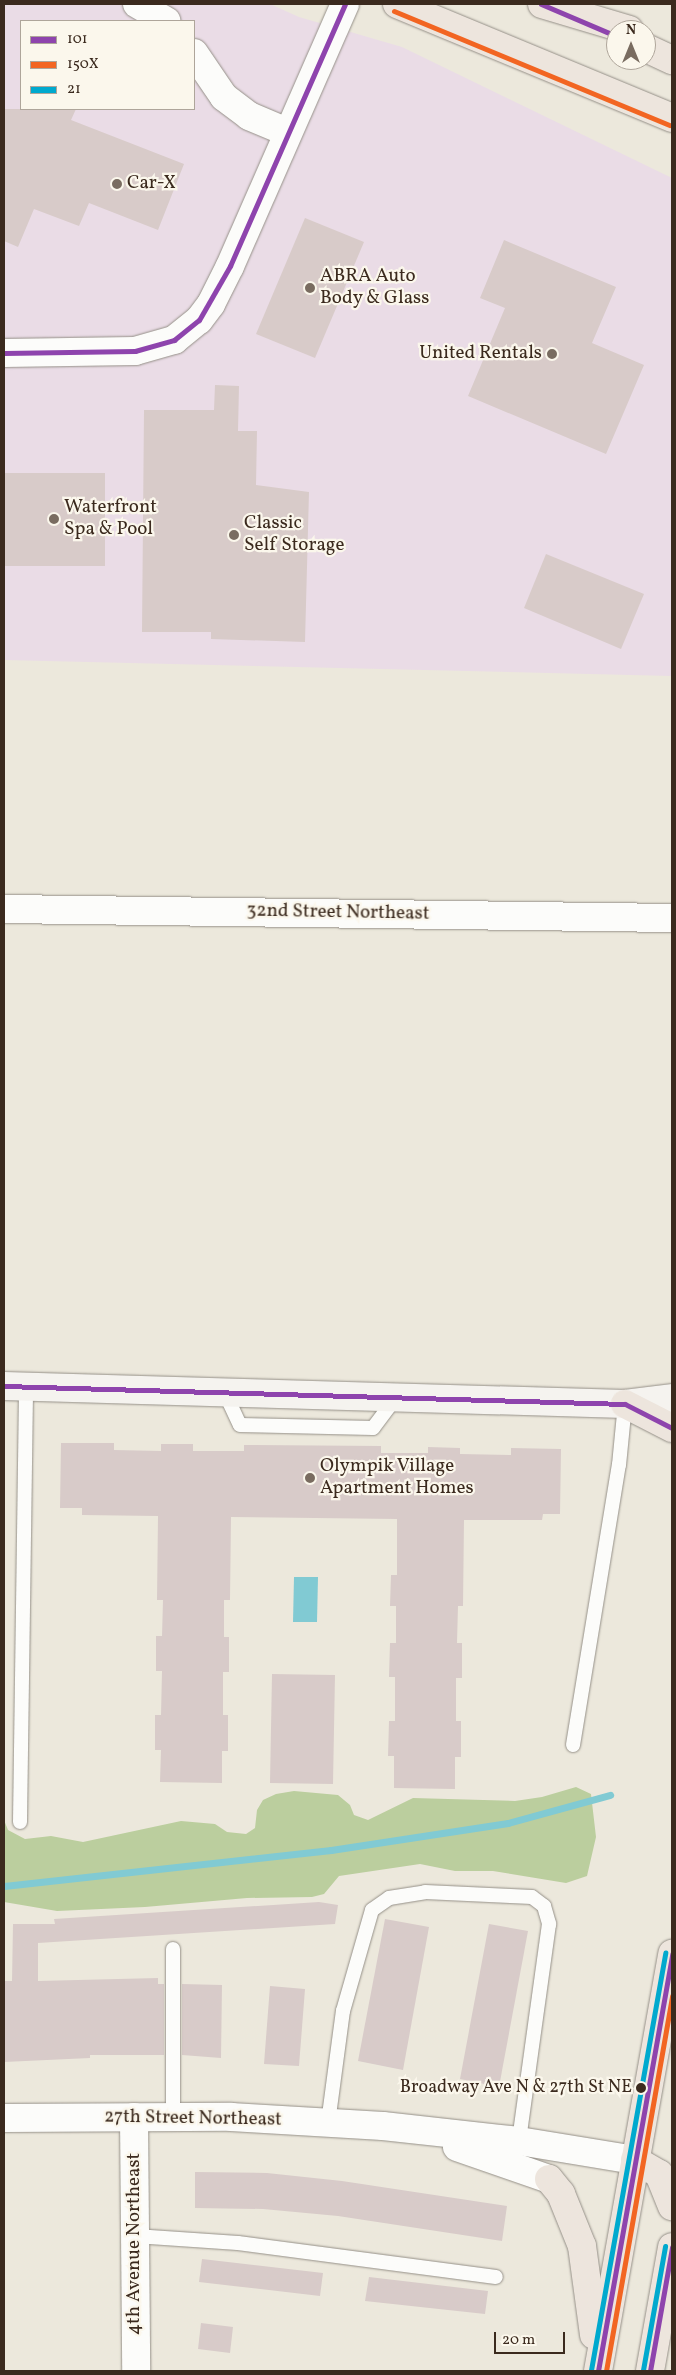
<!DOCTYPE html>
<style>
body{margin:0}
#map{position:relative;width:676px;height:2375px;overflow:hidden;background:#ece8dc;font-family:Vollkorn,serif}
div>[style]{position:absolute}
.built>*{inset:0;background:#eadce6}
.forest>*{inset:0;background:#bbce9e}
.water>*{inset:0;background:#81cad3}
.stream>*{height:7px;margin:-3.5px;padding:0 3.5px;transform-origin:3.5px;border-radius:3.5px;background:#81cad3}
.building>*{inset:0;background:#d8cbc9}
.roads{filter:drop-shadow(0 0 1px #959088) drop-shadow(0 0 1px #959088)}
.lane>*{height:14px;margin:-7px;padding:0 7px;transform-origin:7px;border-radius:7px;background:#fcfcfa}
.street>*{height:28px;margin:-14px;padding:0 14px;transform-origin:14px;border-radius:14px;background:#fcfcfa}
.secondary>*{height:28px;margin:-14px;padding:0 14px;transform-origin:14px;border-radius:14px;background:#f5f3ef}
.primary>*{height:28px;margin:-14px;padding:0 14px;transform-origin:14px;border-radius:14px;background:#ede5dd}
.bus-1>*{height:5px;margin:-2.5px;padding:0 2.5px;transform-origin:2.5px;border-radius:2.5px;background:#8e44ad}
.bus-2>*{height:5px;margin:-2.5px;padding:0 2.5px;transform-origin:2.5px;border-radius:2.5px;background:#f26522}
.bus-3>*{height:5px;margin:-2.5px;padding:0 2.5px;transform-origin:2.5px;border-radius:2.5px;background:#00a9ce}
.dots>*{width:14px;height:14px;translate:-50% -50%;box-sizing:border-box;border:2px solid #fbf7ec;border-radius:50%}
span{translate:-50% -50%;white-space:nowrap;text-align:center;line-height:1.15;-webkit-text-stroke:4.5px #fbf7ec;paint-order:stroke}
.bus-label{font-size:18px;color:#3b2a1e}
.right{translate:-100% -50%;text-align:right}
.poi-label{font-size:19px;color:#3b2a1e}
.left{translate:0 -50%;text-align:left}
.street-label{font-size:19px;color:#3b2a1e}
.frame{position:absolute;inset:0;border:5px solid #3b2a1e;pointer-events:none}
.legend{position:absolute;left:20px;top:20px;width:175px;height:90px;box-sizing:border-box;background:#fbf7ec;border:1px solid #aea59a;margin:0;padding:6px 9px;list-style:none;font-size:15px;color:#3b2a1e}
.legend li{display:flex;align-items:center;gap:10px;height:25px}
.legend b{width:25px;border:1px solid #aea59a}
.north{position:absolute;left:606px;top:20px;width:50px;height:50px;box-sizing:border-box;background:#fbf7ec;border:1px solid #aea59a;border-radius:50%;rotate:0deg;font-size:14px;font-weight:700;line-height:20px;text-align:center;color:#3b2a1e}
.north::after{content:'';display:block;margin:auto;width:18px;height:22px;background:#796c60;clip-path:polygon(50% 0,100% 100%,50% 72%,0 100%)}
.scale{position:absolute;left:494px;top:2332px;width:71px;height:22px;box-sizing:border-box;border:2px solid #3b2a1e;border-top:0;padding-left:6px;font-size:15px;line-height:18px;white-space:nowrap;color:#3b2a1e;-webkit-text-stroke:4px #fbf7ec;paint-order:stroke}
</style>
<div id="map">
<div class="built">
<i style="clip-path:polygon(evenodd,4px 4px,270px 4px,299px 17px,402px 47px,672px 178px,672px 676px,4px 660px,4px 4px,21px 21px,194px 21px,194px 109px,21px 109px,21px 21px)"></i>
</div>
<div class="forest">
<i style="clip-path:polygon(576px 1787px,591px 1794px,596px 1837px,587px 1876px,566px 1883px,493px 1871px,455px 1871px,420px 1864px,339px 1876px,324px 1894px,312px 1897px,247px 1898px,145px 1907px,57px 1911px,4px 1902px,4px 1820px,8px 1830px,25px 1839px,51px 1836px,83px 1842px,181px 1821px,215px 1824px,227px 1832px,246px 1834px,255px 1828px,257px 1810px,263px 1800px,276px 1794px,294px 1791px,338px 1795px,350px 1805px,354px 1815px,368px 1820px,413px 1798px,515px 1801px,542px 1797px)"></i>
</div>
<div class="water">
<i style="clip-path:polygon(294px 1577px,318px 1577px,317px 1622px,293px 1622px)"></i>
</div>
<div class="stream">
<i style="left:4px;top:1886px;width:329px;rotate:-6.3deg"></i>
<i style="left:331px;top:1850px;width:179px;rotate:-8.7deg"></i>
<i style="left:508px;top:1823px;width:106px;rotate:-15.4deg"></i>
</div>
<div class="building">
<i style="clip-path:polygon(4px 109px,76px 109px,71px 120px,184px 164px,158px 230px,89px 203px,79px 226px,34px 209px,18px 247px,4px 241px)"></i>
<i style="clip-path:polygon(305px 218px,364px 242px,315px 358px,256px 334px)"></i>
<i style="clip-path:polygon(504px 240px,616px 287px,592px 343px,644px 365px,606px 454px,468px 396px,505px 308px,480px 298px)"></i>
<i style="clip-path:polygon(215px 385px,239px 386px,238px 431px,257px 431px,256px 485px,309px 492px,305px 642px,211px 639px,211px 632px,142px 632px,144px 410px,214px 410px)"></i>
<i style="clip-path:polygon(4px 473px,105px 473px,105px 566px,4px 566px)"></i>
<i style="clip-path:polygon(546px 554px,644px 594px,621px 649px,524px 608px)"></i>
<i style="clip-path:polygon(61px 1443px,114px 1443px,114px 1450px,161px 1451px,161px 1444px,193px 1444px,193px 1451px,244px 1451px,244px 1445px,381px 1446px,381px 1453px,428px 1453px,428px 1447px,460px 1448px,460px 1454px,511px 1455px,511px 1448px,561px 1449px,560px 1514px,543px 1514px,542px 1520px,464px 1520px,463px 1606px,458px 1606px,457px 1643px,462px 1643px,462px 1678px,456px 1678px,456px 1721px,461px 1721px,461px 1757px,455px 1757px,455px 1789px,394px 1788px,394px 1756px,388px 1756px,389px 1721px,395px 1721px,395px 1677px,389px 1677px,390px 1643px,396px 1643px,396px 1606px,390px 1606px,391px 1575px,397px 1575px,397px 1519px,231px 1517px,230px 1600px,224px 1600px,224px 1637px,229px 1637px,229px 1672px,223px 1672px,223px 1715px,228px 1715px,228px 1751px,222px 1751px,222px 1783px,160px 1782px,161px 1750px,155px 1750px,155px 1715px,161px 1715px,162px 1671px,156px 1671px,156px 1636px,162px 1636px,163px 1600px,157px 1600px,158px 1516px,82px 1515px,82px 1508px,60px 1508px)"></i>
<i style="clip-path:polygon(272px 1674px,335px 1675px,333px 1784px,270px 1783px)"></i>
<i style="clip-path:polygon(319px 1902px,338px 1905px,335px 1924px,38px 1943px,38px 1981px,158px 1978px,158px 1984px,164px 1984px,164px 2055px,90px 2055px,90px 2058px,4px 2062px,4px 1981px,12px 1981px,13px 1924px,55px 1924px,54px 1919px)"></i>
<i style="clip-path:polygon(385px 1919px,429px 1927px,403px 2070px,358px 2061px)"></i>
<i style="clip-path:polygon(489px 1924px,528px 1931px,499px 2087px,460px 2079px)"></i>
<i style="clip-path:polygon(182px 1984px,222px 1985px,221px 2058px,182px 2055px)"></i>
<i style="clip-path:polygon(270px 1986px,305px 1989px,299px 2066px,264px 2064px)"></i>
<i style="clip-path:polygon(195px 2172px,267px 2173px,342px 2181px,507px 2206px,502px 2241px,338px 2216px,263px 2209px,195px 2208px)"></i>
<i style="clip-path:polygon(202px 2259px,323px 2273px,320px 2296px,199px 2282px)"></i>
<i style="clip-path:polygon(369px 2277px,488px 2291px,485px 2314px,365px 2301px)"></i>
<i style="clip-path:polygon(201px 2323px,233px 2327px,230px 2353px,198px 2349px)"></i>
</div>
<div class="roads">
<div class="lane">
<i style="left:225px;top:1393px;width:35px;rotate:65deg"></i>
<i style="left:240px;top:1425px;width:133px;rotate:1.3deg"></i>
<i style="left:373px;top:1428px;width:38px;rotate:-53deg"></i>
<i style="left:573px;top:1745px;width:284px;rotate:-80.7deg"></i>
<i style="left:619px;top:1465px;width:61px;rotate:-84.4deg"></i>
<i style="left:20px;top:1822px;width:435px;rotate:-89.2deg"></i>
<i style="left:173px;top:1949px;width:168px;rotate:90deg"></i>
<i style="left:328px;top:2123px;width:113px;rotate:-82.4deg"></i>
<i style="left:343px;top:2011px;width:105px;rotate:-74deg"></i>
<i style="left:372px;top:1910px;width:21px;rotate:-35deg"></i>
<i style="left:389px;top:1898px;width:36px;rotate:-9deg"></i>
<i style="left:425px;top:1892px;width:107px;rotate:2.7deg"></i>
<i style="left:532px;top:1897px;width:15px;rotate:37deg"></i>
<i style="left:544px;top:1906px;width:19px;rotate:74deg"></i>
<i style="left:549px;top:1924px;width:219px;rotate:97.9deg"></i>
<i style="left:135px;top:2236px;width:103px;rotate:3.9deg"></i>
<i style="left:238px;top:2243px;width:260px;rotate:7.5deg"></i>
</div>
<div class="street">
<i style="left:137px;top:4px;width:34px;rotate:30deg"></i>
<i style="left:194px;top:53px;width:53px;rotate:55.7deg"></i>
<i style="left:224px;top:97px;width:31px;rotate:37deg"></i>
<i style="left:249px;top:116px;width:41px;rotate:22.8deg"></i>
<i style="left:4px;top:353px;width:131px;rotate:-0.9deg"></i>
<i style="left:135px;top:351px;width:41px;rotate:-15.8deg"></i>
<i style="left:174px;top:340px;width:32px;rotate:-39deg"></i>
<i style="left:199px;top:320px;width:20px;rotate:-53deg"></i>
<i style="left:211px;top:304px;width:42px;rotate:-63.4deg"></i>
<i style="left:230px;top:266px;width:286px;rotate:-66.3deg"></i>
<i style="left:4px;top:909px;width:668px;rotate:0.77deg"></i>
<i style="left:134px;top:2117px;width:254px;rotate:89.5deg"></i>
<i style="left:4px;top:2118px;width:227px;rotate:-0.3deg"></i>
<i style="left:231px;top:2117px;width:152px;rotate:3.4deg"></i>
<i style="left:383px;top:2126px;width:137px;rotate:6.3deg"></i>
<i style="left:519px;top:2141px;width:118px;rotate:9.3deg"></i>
<i style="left:457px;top:2147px;width:97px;rotate:19.2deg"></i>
</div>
<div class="secondary">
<i style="left:4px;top:1386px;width:621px;rotate:1.66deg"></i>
<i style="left:625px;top:1404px;width:47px;rotate:-7.3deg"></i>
</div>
<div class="primary">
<i style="left:397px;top:4px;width:298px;rotate:22.5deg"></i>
<i style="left:542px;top:4px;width:91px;rotate:16.6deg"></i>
<i style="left:646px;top:48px;width:29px;rotate:25deg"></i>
<i style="left:625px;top:1404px;width:53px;rotate:27.1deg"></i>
<i style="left:635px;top:2160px;width:28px;rotate:30deg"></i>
<i style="left:659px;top:2174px;width:35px;rotate:68deg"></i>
<i style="left:549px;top:2179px;width:19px;rotate:51deg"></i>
<i style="left:561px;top:2194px;width:56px;rotate:68deg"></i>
<i style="left:582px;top:2246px;width:90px;rotate:82.3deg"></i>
<i style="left:598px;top:2371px;width:424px;rotate:-79.9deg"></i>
<i style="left:650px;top:2371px;width:126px;rotate:-79.9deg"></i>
</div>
</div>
<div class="bus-1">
<i style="left:541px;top:4px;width:82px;rotate:23.1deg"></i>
<i style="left:4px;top:353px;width:131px;rotate:-0.9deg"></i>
<i style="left:135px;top:351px;width:41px;rotate:-15.8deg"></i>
<i style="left:174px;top:340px;width:32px;rotate:-39deg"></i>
<i style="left:199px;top:320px;width:62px;rotate:-60.1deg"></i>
<i style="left:230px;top:266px;width:286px;rotate:-66.3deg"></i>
<i style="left:4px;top:1386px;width:621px;rotate:1.66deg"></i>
<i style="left:625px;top:1404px;width:53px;rotate:27.1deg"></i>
<i style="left:598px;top:2371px;width:424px;rotate:-79.9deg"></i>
<i style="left:650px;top:2371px;width:126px;rotate:-79.9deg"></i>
</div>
<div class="bus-2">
<i style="left:394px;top:11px;width:298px;rotate:22.5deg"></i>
<i style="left:606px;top:2371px;width:381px;rotate:-80deg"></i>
</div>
<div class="bus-3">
<i style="left:591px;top:2370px;width:424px;rotate:-79.9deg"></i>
<i style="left:643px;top:2370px;width:126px;rotate:-79.9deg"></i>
</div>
<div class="dots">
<i style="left:117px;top:184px;background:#796c60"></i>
<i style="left:310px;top:288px;background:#796c60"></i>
<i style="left:552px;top:354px;background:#796c60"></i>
<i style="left:54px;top:519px;background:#796c60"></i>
<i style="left:234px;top:535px;background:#796c60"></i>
<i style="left:310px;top:1478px;background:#796c60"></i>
<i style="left:641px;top:2088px;background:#3b2a1e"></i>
</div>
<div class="bus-label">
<span class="right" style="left:632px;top:2088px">Broadway Ave N &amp; 27th St NE</span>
</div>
<div class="poi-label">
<span class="left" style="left:127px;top:184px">Car-X</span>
<span class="left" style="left:320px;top:288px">ABRA Auto<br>Body &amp; Glass</span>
<span class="right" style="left:542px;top:354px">United Rentals</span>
<span class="left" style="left:64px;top:519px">Waterfront<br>Spa &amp; Pool</span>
<span class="left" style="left:244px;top:535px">Classic<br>Self Storage</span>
<span class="left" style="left:320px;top:1478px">Olympik Village<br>Apartment Homes</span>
</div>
<div class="street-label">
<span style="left:338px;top:913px;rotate:1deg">32nd Street Northeast</span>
<span style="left:193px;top:2119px;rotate:1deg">27th Street Northeast</span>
<span style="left:135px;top:2244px;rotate:-90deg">4th Avenue Northeast</span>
</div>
<div class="frame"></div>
<ul class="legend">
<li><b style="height:6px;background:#8e44ad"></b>101</li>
<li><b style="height:6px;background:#f26522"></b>150X</li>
<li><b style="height:6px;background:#00a9ce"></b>21</li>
</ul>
<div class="north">N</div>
<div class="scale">20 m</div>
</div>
